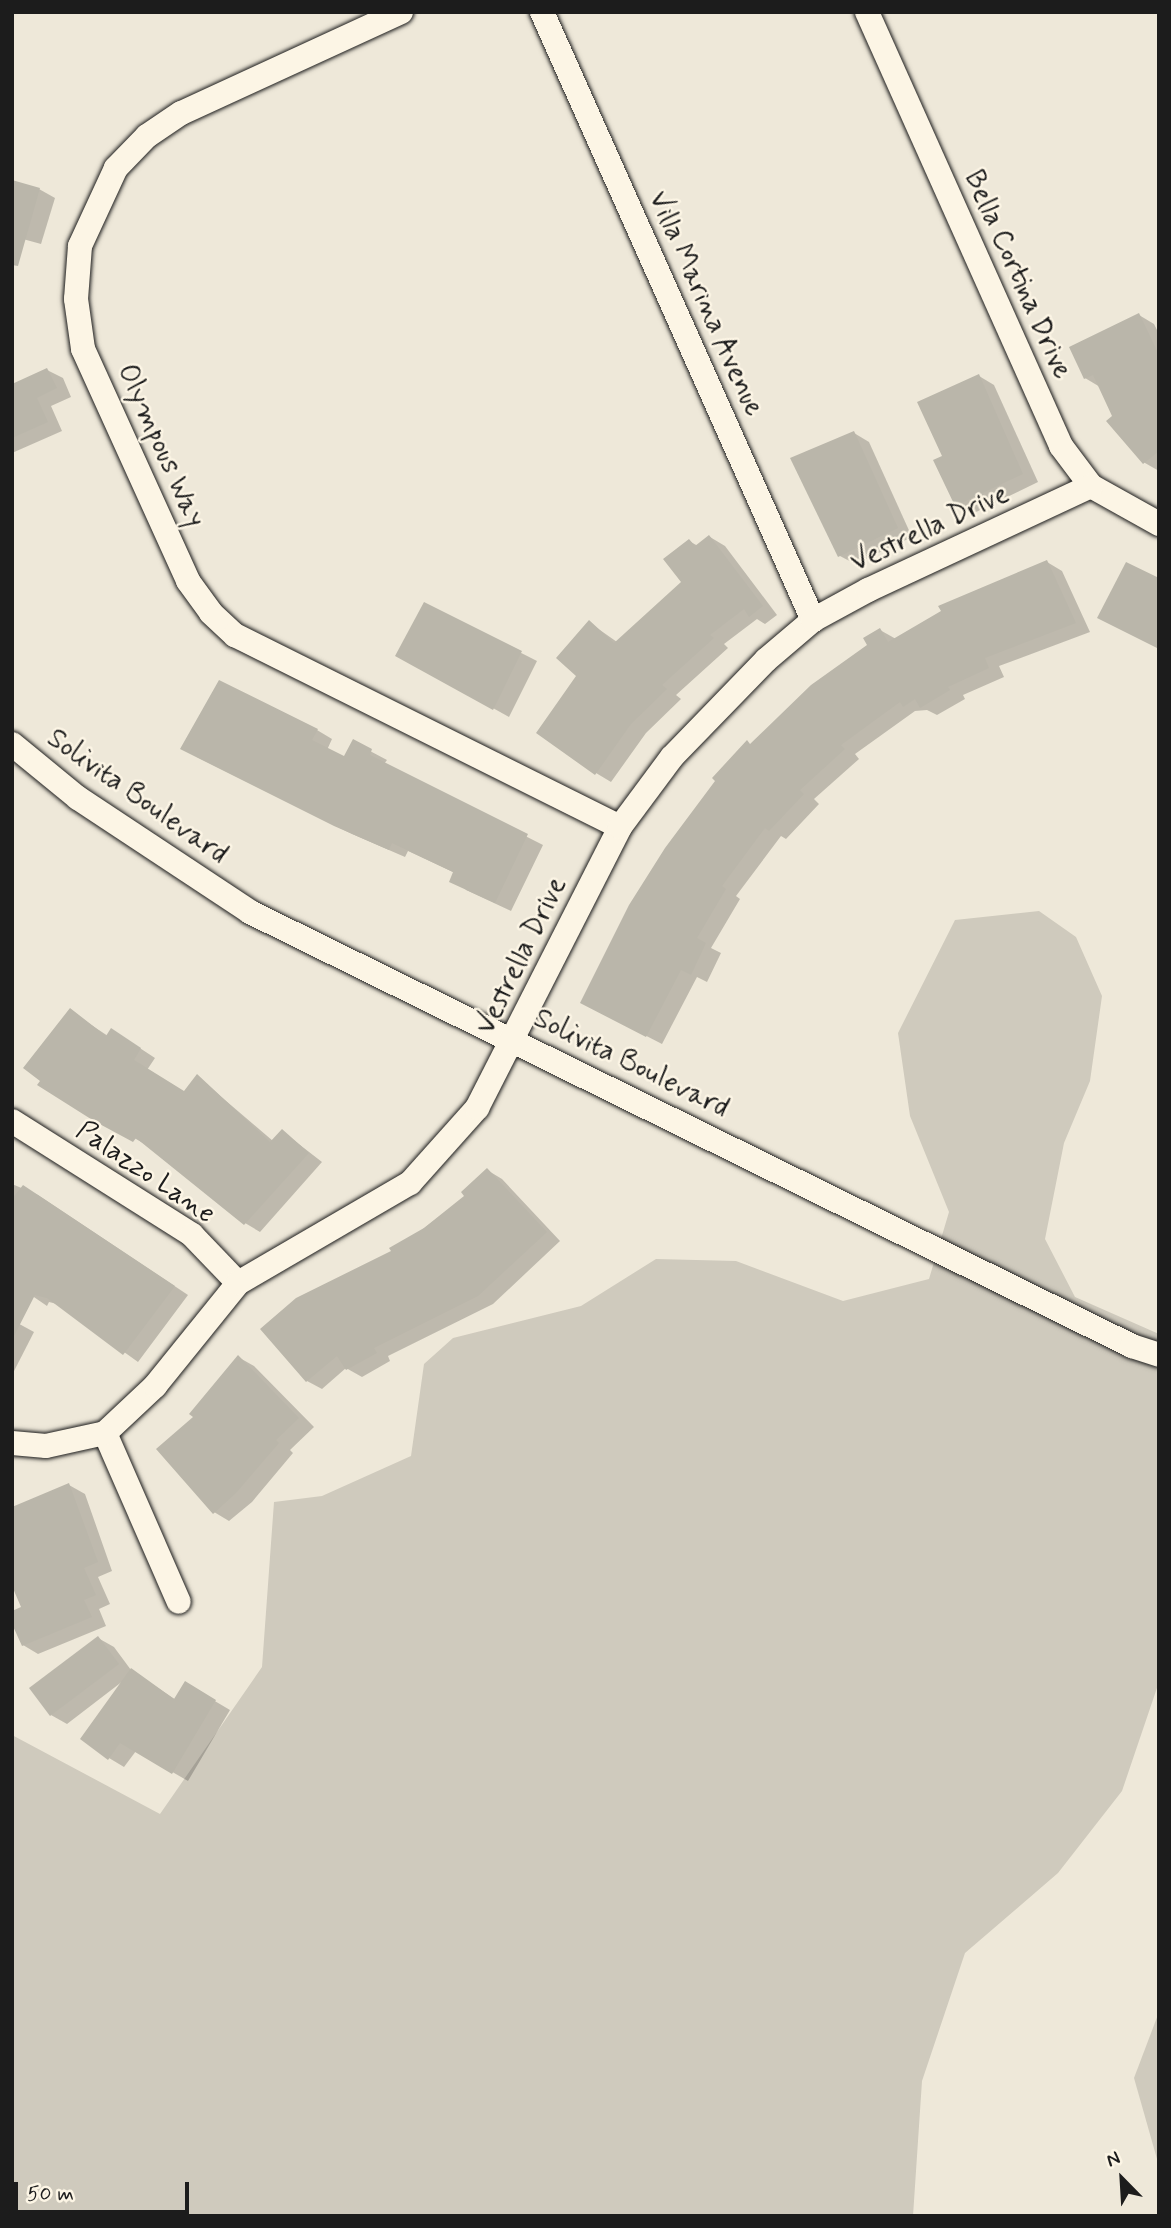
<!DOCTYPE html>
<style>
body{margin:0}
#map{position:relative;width:1171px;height:2228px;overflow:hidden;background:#eee8d9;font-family:Mynerve,sans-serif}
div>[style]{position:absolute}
.green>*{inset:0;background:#cfcabd}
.shadow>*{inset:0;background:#0003}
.building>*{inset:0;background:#bab6aa}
.roads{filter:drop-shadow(0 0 2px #1c1c1c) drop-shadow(0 0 2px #1c1c1c)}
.street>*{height:24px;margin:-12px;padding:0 12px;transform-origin:12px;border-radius:12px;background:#fcf5e5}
span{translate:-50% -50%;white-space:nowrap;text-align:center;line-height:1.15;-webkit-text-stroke:5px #fcf5e5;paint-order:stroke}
.street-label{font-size:28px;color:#1c1c1c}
.frame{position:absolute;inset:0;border:14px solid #1c1c1c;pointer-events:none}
.north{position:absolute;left:1087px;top:2144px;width:70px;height:70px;-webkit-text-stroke:5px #fcf5e5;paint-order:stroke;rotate:336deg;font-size:19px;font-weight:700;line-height:28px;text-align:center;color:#1c1c1c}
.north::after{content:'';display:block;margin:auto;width:24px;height:32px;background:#1c1c1c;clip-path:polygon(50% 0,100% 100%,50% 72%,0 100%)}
.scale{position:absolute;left:14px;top:2182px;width:175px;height:32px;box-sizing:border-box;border:4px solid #1c1c1c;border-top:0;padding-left:9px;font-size:21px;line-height:24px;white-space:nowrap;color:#1c1c1c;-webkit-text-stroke:5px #fcf5e5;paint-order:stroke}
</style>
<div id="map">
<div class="green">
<i style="clip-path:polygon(1039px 911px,1076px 937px,1102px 996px,1090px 1081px,1064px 1143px,1045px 1239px,1075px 1297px,1159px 1334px,1159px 1682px,1122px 1791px,1058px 1873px,965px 1953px,922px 2081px,913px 2216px,12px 2216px,12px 1735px,160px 1814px,262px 1667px,274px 1502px,322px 1496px,411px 1456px,424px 1364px,453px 1338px,581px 1306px,656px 1259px,736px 1261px,843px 1301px,929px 1279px,949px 1212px,910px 1116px,898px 1033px,955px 920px)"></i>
<i style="clip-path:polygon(1159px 2012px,1159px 2166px,1134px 2078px)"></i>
</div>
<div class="shadow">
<i style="clip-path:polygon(39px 189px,55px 198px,41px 244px,12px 236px)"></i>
<i style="clip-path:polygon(1139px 315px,1154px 324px,1159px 334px,1159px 471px,1145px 463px,1109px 421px,1114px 416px,1100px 387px,1085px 378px)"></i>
<i style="clip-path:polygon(47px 370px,63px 378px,71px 397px,51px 406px,62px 431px,12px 453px,12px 386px)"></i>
<i style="clip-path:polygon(979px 376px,994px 385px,1038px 482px,972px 514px,956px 505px,944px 457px)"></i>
<i style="clip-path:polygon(854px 433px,869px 442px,912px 537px,855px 564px,840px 556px)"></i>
<i style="clip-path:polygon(710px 537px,725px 546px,777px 615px,765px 624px,757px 619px,724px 644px,728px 648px,676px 695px,681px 699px,646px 733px,611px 782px,596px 773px,579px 676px,590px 623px,617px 642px,683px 583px,689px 541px,698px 546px)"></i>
<i style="clip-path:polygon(1047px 562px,1062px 571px,1090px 632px,999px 666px,1004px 677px,963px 695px,965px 699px,937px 715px,927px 710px,915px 711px,855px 754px,859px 759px,814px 799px,819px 804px,786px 839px,781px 836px,736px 896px,740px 899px,711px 948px,721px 953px,707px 982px,697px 977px,662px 1044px,598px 1011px,752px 745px,869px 646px,880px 630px,896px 639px)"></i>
<i style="clip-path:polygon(424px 604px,537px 661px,509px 717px,398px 655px)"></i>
<i style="clip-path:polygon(317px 730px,332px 739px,327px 750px,345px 759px,353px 742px,387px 760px,384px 764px,543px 845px,511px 911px,466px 890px,455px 873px,408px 851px,405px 857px,352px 834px,197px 757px)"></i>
<i style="clip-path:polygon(70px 1011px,108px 1036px,126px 1039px,155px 1058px,147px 1070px,185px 1093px,198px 1077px,273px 1141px,282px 1131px,322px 1162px,260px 1232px,245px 1223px,150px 1147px,40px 1084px)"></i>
<i style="clip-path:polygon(487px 1170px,502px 1179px,560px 1241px,493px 1304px,388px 1356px,390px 1361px,362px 1377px,346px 1368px,322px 1389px,307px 1381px,263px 1329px,393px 1252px,466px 1196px)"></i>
<i style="clip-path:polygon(12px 1184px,38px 1195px,188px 1295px,138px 1362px,57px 1304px,49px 1302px,47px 1306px,12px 1282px)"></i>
<i style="clip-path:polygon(12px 1320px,34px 1332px,12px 1375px)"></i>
<i style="clip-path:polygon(238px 1357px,254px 1366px,314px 1427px,290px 1450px,293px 1453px,252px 1502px,229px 1521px,214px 1512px,195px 1417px)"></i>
<i style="clip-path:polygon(69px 1485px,85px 1494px,112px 1571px,98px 1577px,110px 1604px,99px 1609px,106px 1626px,38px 1654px,23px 1645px,23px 1608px)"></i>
<i style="clip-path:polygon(98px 1638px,114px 1647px,131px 1670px,176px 1700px,186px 1684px,230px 1710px,188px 1781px,136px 1751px,124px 1767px,109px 1758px,123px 1681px,67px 1724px,51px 1715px)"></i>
</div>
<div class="building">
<i style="clip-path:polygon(12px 180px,40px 188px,18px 266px,12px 265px)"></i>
<i style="clip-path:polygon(1139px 313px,1159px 355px,1159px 451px,1143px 464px,1106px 421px,1112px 416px,1093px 375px,1084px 379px,1069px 347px)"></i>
<i style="clip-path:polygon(47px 368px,57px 388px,37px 398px,48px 422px,12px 438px,12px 384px)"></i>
<i style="clip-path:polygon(979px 374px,1023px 474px,955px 506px,933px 460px,942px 456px,917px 402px)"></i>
<i style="clip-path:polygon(854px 431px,898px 528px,838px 557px,790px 458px)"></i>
<i style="clip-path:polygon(709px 535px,763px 606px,749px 617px,744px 609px,710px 635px,714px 638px,662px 685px,667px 689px,631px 724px,595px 775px,536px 733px,576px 676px,556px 658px,589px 620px,614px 643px,681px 582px,663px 559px,689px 539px,695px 546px)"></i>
<i style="clip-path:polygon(1047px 560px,1076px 623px,985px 658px,989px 668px,948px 687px,950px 690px,920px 708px,915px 699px,903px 707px,900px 702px,841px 745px,845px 749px,800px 790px,804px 794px,769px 831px,765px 828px,722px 886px,726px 889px,697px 938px,706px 943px,691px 975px,681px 970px,646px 1037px,580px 1003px,629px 905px,665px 848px,715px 781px,712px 778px,747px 740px,750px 744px,811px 685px,867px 645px,863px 638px,880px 628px,888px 642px,941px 611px,938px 606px)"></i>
<i style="clip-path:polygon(1126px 562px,1159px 578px,1159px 649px,1097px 618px)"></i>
<i style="clip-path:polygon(424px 602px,522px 651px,493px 710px,395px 656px)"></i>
<i style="clip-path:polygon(219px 680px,318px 729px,312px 740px,344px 756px,353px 739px,372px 749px,370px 755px,528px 834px,495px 903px,449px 882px,453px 872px,392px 843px,389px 850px,334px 826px,180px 749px)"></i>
<i style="clip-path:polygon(70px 1008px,106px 1036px,111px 1028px,141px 1048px,134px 1060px,184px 1091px,197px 1074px,270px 1142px,282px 1129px,309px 1153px,244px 1225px,136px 1138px,133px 1142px,94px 1121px,37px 1085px,40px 1081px,23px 1068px)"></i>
<i style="clip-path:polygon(487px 1168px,547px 1232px,478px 1296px,374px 1348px,377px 1353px,346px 1370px,337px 1356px,306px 1382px,260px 1329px,296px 1298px,391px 1251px,389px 1248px,424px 1228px,464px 1196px,461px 1192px)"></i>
<i style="clip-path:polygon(23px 1185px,175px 1286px,123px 1355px,47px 1298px,35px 1295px,12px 1340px,12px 1199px)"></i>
<i style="clip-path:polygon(238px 1355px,299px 1418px,276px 1440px,279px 1443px,236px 1493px,213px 1514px,156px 1449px,193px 1417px,189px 1414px)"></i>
<i style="clip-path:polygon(69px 1483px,98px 1562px,84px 1568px,96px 1595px,84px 1600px,92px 1617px,22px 1646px,12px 1624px,12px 1611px,21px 1607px,12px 1586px,12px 1507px)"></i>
<i style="clip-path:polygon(98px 1636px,119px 1664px,50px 1716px,29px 1688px)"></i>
<i style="clip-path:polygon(131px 1668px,174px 1699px,185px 1681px,216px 1700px,172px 1774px,120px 1743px,108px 1760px,80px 1739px)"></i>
</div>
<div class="roads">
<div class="street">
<i style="left:401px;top:12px;width:242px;rotate:155.3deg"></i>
<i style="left:181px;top:113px;width:41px;rotate:145.9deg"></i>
<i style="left:147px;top:136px;width:45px;rotate:134.1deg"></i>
<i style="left:116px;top:168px;width:86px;rotate:114.8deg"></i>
<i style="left:80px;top:246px;width:53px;rotate:94.3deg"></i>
<i style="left:76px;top:299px;width:50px;rotate:82deg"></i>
<i style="left:83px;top:349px;width:255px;rotate:65.6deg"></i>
<i style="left:188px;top:581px;width:39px;rotate:54deg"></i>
<i style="left:211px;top:613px;width:33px;rotate:43deg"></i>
<i style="left:235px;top:635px;width:430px;rotate:26.5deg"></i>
<i style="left:542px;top:12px;width:666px;rotate:65.98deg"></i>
<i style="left:867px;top:12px;width:475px;rotate:65.9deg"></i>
<i style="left:1061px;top:446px;width:50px;rotate:53.1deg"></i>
<i style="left:1091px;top:486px;width:78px;rotate:29.2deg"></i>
<i style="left:12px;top:744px;width:85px;rotate:39.3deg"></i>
<i style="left:78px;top:798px;width:206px;rotate:33.5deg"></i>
<i style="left:250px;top:912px;width:983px;rotate:26.2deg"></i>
<i style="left:1132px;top:1346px;width:28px;rotate:18deg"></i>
<i style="left:12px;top:1121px;width:213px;rotate:32.3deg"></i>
<i style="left:192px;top:1235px;width:66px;rotate:46.2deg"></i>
<i style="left:105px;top:1433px;width:184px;rotate:66.4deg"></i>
<i style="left:12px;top:1443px;width:34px;rotate:5deg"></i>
<i style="left:46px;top:1446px;width:60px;rotate:-12.4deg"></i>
<i style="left:105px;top:1433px;width:69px;rotate:-43.2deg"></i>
<i style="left:155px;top:1386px;width:132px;rotate:-51.1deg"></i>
<i style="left:238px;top:1283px;width:199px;rotate:-30.2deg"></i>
<i style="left:410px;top:1183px;width:101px;rotate:-48.2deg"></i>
<i style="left:477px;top:1108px;width:315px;rotate:-63deg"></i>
<i style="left:620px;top:827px;width:87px;rotate:-53.4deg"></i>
<i style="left:672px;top:757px;width:135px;rotate:-45.9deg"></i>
<i style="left:766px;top:660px;width:62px;rotate:-40.4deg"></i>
<i style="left:813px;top:620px;width:63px;rotate:-28.6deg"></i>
<i style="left:868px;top:590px;width:246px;rotate:-25deg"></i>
</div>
</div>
<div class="street-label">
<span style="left:1017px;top:275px;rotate:66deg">Bella Cortina Drive</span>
<span style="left:705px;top:304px;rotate:66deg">Villa Marina Avenue</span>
<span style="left:160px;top:446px;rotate:66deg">Olympous Way</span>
<span style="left:930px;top:529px;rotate:-25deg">Vestrella Drive</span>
<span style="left:137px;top:797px;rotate:35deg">Solivita Boulevard</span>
<span style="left:522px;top:956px;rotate:-64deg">Vestrella Drive</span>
<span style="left:631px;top:1064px;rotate:26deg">Solivita Boulevard</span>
<span style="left:145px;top:1173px;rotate:34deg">Palazzo Lane</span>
</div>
<div class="frame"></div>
<div class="north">N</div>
<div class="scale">50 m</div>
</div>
